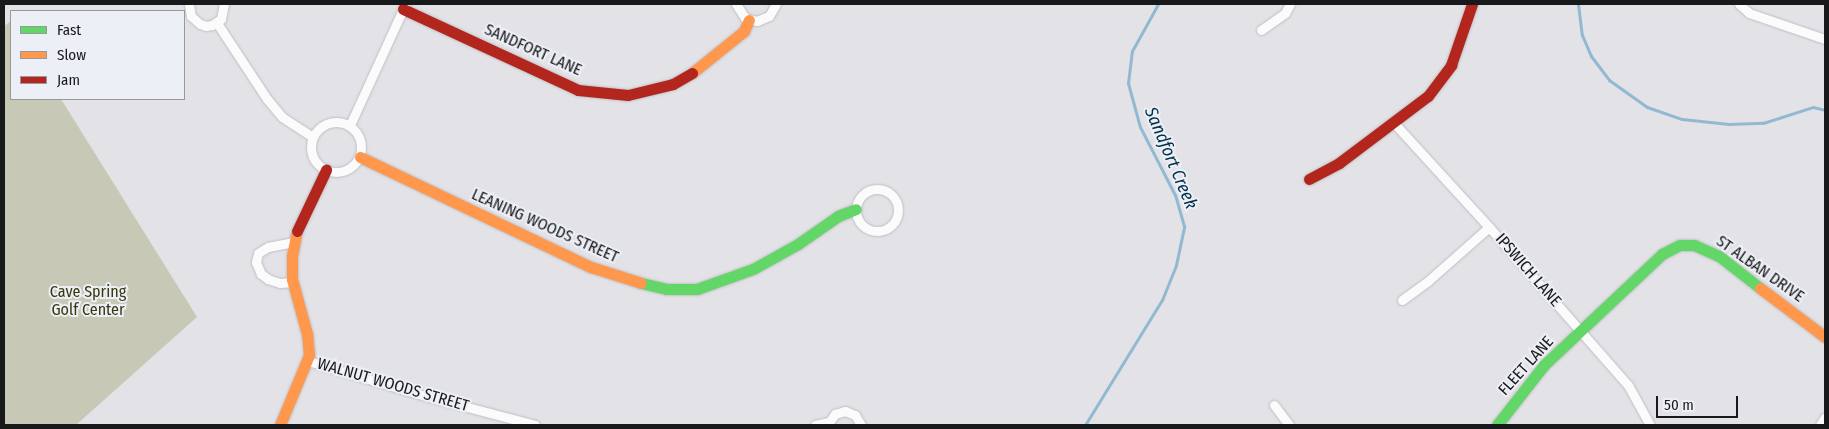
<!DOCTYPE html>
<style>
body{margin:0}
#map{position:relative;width:1829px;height:429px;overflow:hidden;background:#e2e2e7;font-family:"Fira Sans Condensed",sans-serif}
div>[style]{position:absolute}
.green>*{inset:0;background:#c7c9b6}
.stream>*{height:3px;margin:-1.5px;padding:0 1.5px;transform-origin:1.5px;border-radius:1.5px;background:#92b9d2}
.roads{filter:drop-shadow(0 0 1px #bfbfc3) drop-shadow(0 0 1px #bfbfc3)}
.street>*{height:9px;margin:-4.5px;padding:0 4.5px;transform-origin:4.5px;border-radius:4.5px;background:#fbfbfb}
.street>.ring{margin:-4.5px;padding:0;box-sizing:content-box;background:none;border:9px solid #fbfbfb;border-radius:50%}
.fast>*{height:11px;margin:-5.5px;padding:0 5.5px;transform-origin:5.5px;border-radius:5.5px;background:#63d668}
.slow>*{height:11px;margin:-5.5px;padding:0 5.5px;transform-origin:5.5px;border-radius:5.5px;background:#ff974d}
.jam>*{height:11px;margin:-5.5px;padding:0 5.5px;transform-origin:5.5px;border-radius:5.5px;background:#b3261e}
span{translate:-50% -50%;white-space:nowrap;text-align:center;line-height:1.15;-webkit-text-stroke:4px #edeff6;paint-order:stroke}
.street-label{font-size:16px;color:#18191b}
.park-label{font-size:16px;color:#37380b}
.water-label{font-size:18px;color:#003048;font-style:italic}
.frame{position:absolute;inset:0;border:5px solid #18191b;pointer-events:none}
.legend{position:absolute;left:10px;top:10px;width:175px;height:90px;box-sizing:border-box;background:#edeff6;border:1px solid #98999e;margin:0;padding:6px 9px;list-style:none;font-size:15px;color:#18191b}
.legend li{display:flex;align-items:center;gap:10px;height:25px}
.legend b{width:25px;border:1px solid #98999e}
.scale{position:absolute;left:1656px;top:396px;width:82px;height:22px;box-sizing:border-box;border:2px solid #18191b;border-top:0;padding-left:6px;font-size:15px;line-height:18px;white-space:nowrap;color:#18191b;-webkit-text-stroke:4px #edeff6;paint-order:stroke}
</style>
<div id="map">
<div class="green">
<i style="clip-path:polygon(11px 21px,11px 99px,61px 99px,197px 317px,76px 425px,4px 425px,4px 26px)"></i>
</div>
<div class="stream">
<i style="left:1578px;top:4px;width:31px;rotate:83deg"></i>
<i style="left:1582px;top:35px;width:23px;rotate:67deg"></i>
<i style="left:1591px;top:56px;width:30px;rotate:53deg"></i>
<i style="left:1609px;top:80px;width:47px;rotate:35.4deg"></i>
<i style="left:1647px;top:107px;width:37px;rotate:19deg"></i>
<i style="left:1682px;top:119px;width:47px;rotate:6.1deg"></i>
<i style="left:1729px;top:124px;width:34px;rotate:-2deg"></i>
<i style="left:1763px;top:123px;width:52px;rotate:-17.7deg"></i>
<i style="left:1813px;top:107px;width:12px;rotate:14deg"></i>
<i style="left:1085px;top:425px;width:147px;rotate:-58.4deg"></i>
<i style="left:1162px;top:300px;width:38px;rotate:-68deg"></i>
<i style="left:1176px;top:265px;width:40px;rotate:-78deg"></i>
<i style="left:1184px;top:226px;width:32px;rotate:-106deg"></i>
<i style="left:1175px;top:195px;width:76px;rotate:-117.2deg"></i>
<i style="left:1140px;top:127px;width:46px;rotate:-105.3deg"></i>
<i style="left:1128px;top:83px;width:32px;rotate:-83deg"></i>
<i style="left:1132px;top:51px;width:54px;rotate:-61deg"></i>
</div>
<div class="roads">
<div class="street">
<i style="left:189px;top:4px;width:12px;rotate:81deg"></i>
<i style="left:191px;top:16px;width:12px;rotate:42deg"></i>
<i style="left:200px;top:24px;width:6px;rotate:18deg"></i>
<i style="left:206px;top:26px;width:6px;rotate:-9deg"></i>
<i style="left:212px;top:25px;width:11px;rotate:-34deg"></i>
<i style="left:221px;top:19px;width:15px;rotate:-79deg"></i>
<i style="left:736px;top:4px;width:17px;rotate:57deg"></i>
<i style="left:745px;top:18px;width:12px;rotate:14deg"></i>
<i style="left:757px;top:21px;width:13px;rotate:-23deg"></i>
<i style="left:769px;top:16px;width:14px;rotate:-60deg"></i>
<i style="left:1739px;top:4px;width:13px;rotate:42deg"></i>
<i style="left:1749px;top:13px;width:80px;rotate:18.9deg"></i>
<i style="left:217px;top:23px;width:91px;rotate:56.7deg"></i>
<i style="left:267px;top:99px;width:23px;rotate:50deg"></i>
<i style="left:282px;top:117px;width:37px;rotate:33deg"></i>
<i style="left:1261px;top:30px;width:29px;rotate:-35deg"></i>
<i style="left:1285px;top:13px;width:10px;rotate:-61deg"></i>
<i class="ring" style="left:311px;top:122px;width:41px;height:41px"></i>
<i style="left:1394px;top:123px;width:141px;rotate:47.6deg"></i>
<i style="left:1489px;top:227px;width:210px;rotate:48.7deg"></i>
<i style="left:1628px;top:385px;width:46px;rotate:61.2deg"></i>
<i style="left:350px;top:125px;width:132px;rotate:-65.4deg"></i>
<i class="ring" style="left:856px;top:189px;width:33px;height:33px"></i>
<i style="left:293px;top:282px;width:13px;rotate:176deg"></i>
<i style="left:280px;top:283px;width:13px;rotate:-162deg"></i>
<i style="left:268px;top:279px;width:9px;rotate:-144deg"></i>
<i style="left:261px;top:274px;width:13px;rotate:-113deg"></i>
<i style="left:256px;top:262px;width:9px;rotate:-77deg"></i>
<i style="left:258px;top:253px;width:12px;rotate:-31deg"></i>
<i style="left:268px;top:247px;width:26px;rotate:-11deg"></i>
<i style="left:1402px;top:300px;width:32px;rotate:-36deg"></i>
<i style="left:1428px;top:281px;width:81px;rotate:-41.5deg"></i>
<i style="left:308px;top:361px;width:115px;rotate:16.7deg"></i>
<i style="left:418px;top:394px;width:121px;rotate:14.8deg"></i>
<i style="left:1274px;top:405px;width:25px;rotate:53deg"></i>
<i style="left:815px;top:425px;width:13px;rotate:-13deg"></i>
<i style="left:827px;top:425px;width:14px;rotate:-54deg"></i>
<i style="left:835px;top:414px;width:10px;rotate:-17deg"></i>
<i style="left:845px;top:411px;width:11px;rotate:22deg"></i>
<i style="left:855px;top:415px;width:12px;rotate:59deg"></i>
<i style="left:1820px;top:425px;width:9px;rotate:-58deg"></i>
</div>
<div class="fast">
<i style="left:641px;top:283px;width:26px;rotate:13deg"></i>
<i style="left:666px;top:289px;width:31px"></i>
<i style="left:697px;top:289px;width:59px;rotate:-19.7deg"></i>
<i style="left:753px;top:269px;width:51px;rotate:-29.1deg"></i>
<i style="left:798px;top:244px;width:49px;rotate:-35deg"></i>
<i style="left:838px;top:216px;width:19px;rotate:-21deg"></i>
<i style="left:1497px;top:425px;width:76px;rotate:-51.9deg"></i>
<i style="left:1544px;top:365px;width:162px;rotate:-43.2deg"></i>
<i style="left:1662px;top:254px;width:20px;rotate:-27deg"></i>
<i style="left:1680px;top:245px;width:14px"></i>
<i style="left:1694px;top:245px;width:27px;rotate:24deg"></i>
<i style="left:1719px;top:256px;width:52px;rotate:38deg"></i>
</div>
<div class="slow">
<i style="left:692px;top:73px;width:67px;rotate:-38.9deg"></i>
<i style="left:744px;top:31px;width:12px;rotate:-66deg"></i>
<i style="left:360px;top:157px;width:256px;rotate:25.5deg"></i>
<i style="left:591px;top:267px;width:52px;rotate:17.7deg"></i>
<i style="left:1760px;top:288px;width:81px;rotate:37deg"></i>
<i style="left:280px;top:425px;width:76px;rotate:-67.5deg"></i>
<i style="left:309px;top:355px;width:21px;rotate:-95deg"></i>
<i style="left:307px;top:334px;width:57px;rotate:-105.3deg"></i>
<i style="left:292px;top:279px;width:23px;rotate:-90deg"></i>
<i style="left:292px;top:256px;width:25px;rotate:-79deg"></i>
</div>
<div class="jam">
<i style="left:403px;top:9px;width:193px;rotate:24.8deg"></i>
<i style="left:578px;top:90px;width:50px;rotate:5.7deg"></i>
<i style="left:628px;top:95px;width:46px;rotate:-13.7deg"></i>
<i style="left:673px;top:84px;width:22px;rotate:-30deg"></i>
<i style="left:1309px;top:179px;width:34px;rotate:-28deg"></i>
<i style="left:1339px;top:163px;width:111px;rotate:-37deg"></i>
<i style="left:1428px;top:96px;width:39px;rotate:-53deg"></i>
<i style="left:1451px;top:65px;width:65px;rotate:-71deg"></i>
<i style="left:297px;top:231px;width:68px;rotate:-64.6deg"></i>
</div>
</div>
<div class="street-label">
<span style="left:533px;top:50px;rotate:24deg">SANDFORT LANE</span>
<span style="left:545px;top:226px;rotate:24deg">LEANING WOODS STREET</span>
<span style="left:1760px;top:269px;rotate:35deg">ST ALBAN DRIVE</span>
<span style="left:1528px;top:270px;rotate:49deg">IPSWICH LANE</span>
<span style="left:1526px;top:366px;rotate:-48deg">FLEET LANE</span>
<span style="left:393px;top:385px;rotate:16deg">WALNUT WOODS STREET</span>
</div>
<div class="park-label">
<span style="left:88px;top:301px">Cave Spring<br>Golf Center</span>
</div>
<div class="water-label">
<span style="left:1171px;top:158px;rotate:67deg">Sandfort Creek</span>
</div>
<div class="frame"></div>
<ul class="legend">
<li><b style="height:6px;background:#63d668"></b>Fast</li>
<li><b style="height:6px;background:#ff974d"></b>Slow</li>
<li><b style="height:6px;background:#b3261e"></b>Jam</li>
</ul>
<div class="scale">50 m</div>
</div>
